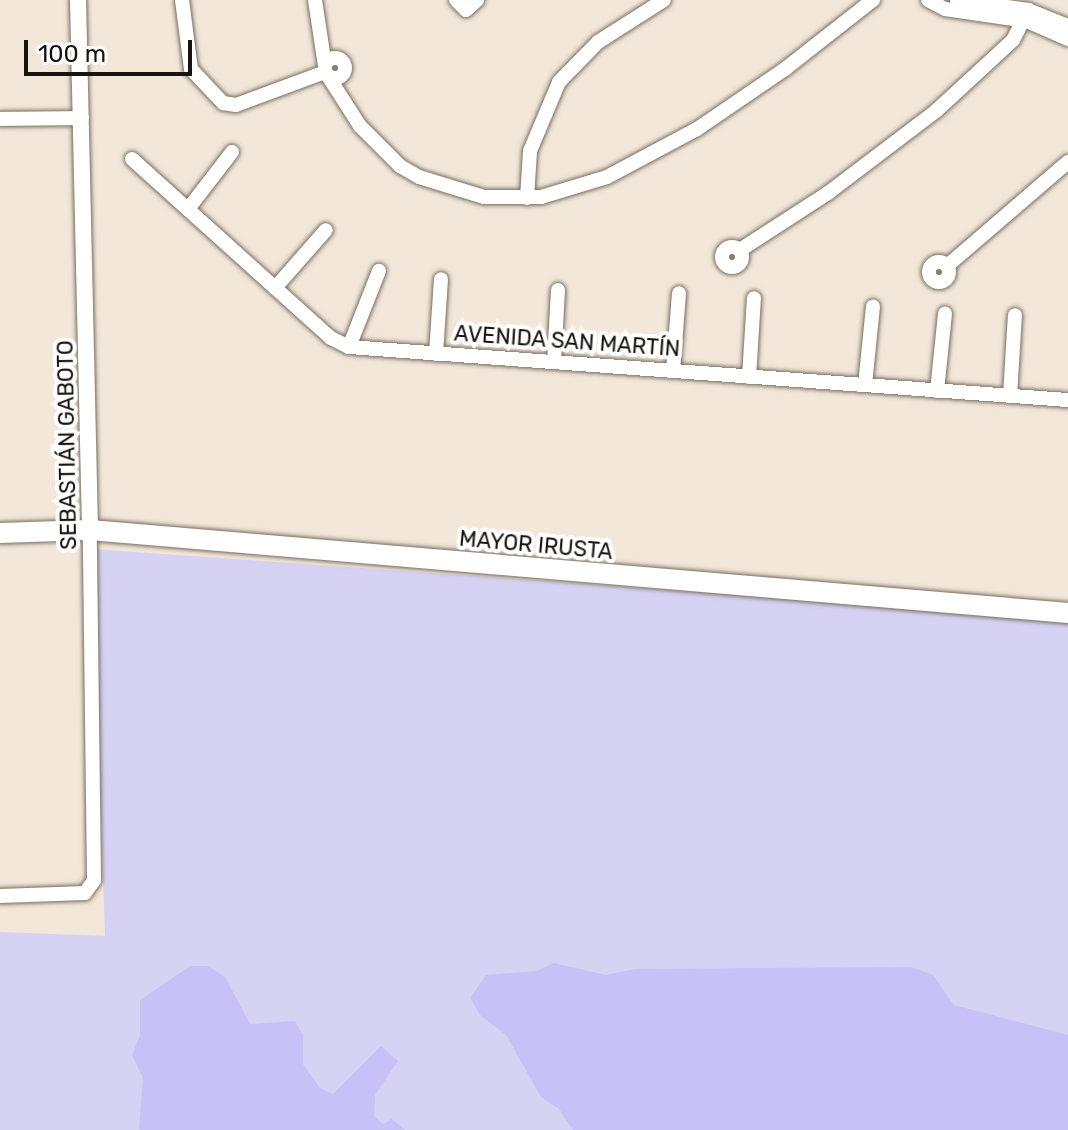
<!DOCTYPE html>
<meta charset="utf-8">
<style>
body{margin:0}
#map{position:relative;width:1068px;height:1130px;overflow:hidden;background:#f2e7d8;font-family:Rubik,sans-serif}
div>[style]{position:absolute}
.green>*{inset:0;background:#d6d2f4}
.water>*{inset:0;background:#c8c1f7}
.roads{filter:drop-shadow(0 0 2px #786e60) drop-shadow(0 0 2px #786e60)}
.minor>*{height:14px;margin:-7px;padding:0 7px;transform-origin:7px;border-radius:7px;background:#fff}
.minor>.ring{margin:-7px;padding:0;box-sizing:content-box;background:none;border:14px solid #fff;border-radius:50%}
.tertiary>*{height:16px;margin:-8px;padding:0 8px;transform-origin:8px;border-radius:8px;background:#fff}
.secondary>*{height:20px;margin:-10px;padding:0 10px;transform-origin:10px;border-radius:10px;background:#fff}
span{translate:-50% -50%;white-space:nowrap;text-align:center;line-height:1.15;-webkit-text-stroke:8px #fff;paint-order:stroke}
.street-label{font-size:22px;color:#18140f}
.scale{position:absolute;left:24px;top:40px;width:168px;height:36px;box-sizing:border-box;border:4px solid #18140f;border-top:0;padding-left:10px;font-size:24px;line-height:28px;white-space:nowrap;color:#18140f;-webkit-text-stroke:6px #fff;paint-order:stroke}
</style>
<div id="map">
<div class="green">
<i style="clip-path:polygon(92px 549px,1068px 618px,1068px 1130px,0 1130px,0 932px,105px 936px)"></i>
</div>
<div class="water">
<i style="clip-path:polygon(554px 963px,606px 975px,635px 969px,911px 967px,933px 975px,954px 1005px,1068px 1035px,1068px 1130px,573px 1130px,559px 1109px,541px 1097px,506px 1035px,480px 1015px,470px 998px,486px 975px,536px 971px)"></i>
<i style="clip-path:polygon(190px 966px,208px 966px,225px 977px,250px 1024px,295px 1021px,303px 1035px,303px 1064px,320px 1088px,333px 1094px,381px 1046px,398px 1061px,375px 1095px,374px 1116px,383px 1124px,392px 1119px,405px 1130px,139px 1130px,143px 1078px,132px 1055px,140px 1036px,140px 1000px)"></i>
</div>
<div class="roads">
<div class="minor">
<i style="left:182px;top:0;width:70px;rotate:82.6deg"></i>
<i style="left:191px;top:69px;width:47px;rotate:46.7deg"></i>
<i style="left:223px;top:103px;width:13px;rotate:9deg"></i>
<i style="left:236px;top:105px;width:95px;rotate:-20.3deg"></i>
<i style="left:315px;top:0;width:67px;rotate:81.4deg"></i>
<i style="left:456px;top:0;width:14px;rotate:45deg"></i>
<i style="left:466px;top:10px;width:15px;rotate:-42deg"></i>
<i style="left:928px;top:0;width:19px;rotate:28deg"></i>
<i style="left:945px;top:9px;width:83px;rotate:8.3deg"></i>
<i style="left:1027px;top:21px;width:45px;rotate:23.7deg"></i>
<i style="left:957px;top:0;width:72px;rotate:8deg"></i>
<i style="left:1028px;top:10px;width:43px;rotate:21.8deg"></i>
<i class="ring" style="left:325px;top:58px;width:6px;height:6px"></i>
<i style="left:328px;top:76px;width:59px;rotate:57.4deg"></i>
<i style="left:360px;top:126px;width:57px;rotate:45deg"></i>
<i style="left:400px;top:166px;width:22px;rotate:30deg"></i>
<i style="left:419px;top:177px;width:68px;rotate:17.1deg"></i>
<i style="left:484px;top:197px;width:57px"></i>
<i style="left:541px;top:197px;width:69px;rotate:-16.9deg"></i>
<i style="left:607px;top:177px;width:102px;rotate:-28.1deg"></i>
<i style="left:697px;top:129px;width:107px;rotate:-34.3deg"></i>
<i style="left:785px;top:69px;width:112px;rotate:-38.1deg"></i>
<i style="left:0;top:119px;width:82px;rotate:-0.7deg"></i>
<i style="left:132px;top:159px;width:268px;rotate:42deg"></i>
<i style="left:331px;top:338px;width:20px;rotate:27deg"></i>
<i style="left:349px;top:347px;width:721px;rotate:4.22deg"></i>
<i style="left:527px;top:198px;width:47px;rotate:-86.3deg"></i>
<i style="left:530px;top:151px;width:75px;rotate:-67.2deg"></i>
<i style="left:559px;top:82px;width:56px;rotate:-45.7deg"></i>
<i style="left:598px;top:42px;width:78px;rotate:-32.5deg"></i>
<i style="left:188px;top:209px;width:72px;rotate:-52.3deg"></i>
<i class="ring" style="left:722px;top:247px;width:6px;height:6px"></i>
<i style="left:740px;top:250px;width:105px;rotate:-32.9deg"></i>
<i style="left:828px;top:193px;width:136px;rotate:-37.2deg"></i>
<i style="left:936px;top:111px;width:105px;rotate:-42.7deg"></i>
<i style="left:1013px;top:40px;width:34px;rotate:-63deg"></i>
<i class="ring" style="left:929px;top:262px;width:6px;height:6px"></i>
<i style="left:947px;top:266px;width:160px;rotate:-40.7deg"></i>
<i style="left:275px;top:288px;width:77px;rotate:-48.7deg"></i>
<i style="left:349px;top:347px;width:82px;rotate:-68.5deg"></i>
<i style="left:436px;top:354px;width:75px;rotate:-86.2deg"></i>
<i style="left:554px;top:362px;width:72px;rotate:-86.8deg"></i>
<i style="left:673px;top:371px;width:78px;rotate:-85.6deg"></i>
<i style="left:749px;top:377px;width:79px;rotate:-86.4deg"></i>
<i style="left:865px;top:385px;width:79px;rotate:-84.2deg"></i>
<i style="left:937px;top:391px;width:78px;rotate:-84.1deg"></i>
<i style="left:1010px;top:396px;width:81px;rotate:-86.5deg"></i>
<i style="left:0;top:896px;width:85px;rotate:-2deg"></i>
<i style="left:85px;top:893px;width:16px;rotate:-55deg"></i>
<i style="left:94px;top:880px;width:350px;rotate:-90.7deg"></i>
</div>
<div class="tertiary">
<i style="left:78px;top:0;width:530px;rotate:88.7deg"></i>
</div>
<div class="secondary">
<i style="left:0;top:533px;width:90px;rotate:-1.9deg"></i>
<i style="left:90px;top:530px;width:982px;rotate:4.85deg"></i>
</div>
</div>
<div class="street-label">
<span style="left:567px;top:341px;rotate:4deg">AVENIDA SAN MARTÍN</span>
<span style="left:67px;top:445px;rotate:-91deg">SEBASTIÁN GABOTO</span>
<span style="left:536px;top:545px;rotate:5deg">MAYOR IRUSTA</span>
</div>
<div class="scale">100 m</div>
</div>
